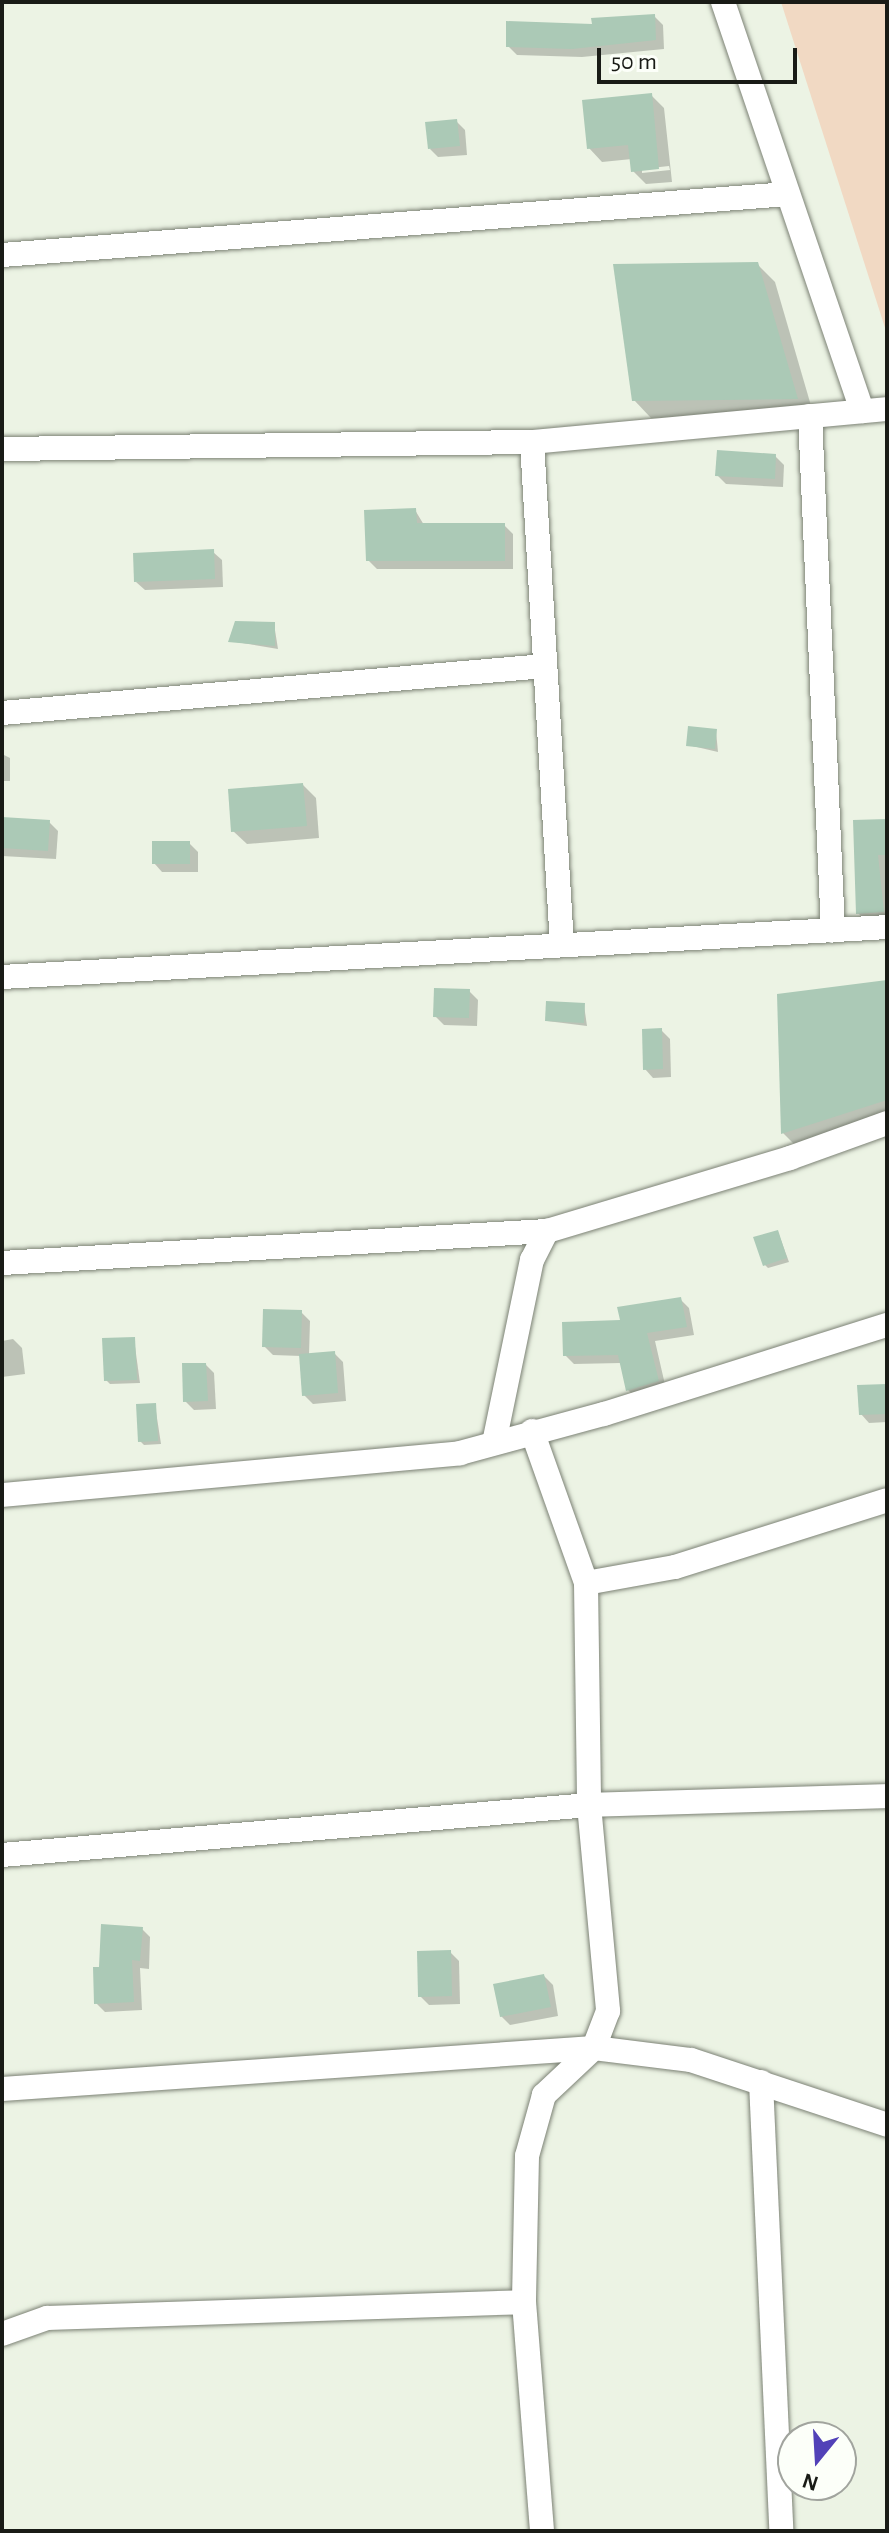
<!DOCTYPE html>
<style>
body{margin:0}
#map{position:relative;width:889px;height:2533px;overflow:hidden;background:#ecf3e4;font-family:"Alegreya Sans",sans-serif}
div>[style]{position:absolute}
.green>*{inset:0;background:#f1d9c3}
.shadow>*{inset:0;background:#0003}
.building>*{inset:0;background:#abc9b6}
.roads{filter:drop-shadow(0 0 2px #7c8275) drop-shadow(0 0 2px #7c8275)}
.street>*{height:24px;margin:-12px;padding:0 12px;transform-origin:12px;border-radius:12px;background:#fff}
span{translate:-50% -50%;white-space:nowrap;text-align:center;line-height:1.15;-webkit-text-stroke:6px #fcfff9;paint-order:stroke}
.frame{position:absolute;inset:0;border:4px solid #191b16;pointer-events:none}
.north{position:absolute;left:777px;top:2421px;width:80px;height:80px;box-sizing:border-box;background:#fcfff9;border:2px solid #a1a49e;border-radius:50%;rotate:198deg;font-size:22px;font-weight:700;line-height:32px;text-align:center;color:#191b16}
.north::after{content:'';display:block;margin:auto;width:28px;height:36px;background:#5141b8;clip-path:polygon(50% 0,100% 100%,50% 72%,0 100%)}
.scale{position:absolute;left:597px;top:48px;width:200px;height:36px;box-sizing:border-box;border:4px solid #191b16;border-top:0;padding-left:10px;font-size:24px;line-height:28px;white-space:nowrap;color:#191b16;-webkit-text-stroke:6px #fcfff9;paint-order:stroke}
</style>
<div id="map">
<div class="green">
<i style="clip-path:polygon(781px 2px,887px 2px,887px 331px,886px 331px)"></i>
</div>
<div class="shadow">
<i style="clip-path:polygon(654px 16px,663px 25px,664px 49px,582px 57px,517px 55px,508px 46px)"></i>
<i style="clip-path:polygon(evenodd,651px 95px,664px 108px,672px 182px,646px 184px,633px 171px,632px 159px,602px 162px,589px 148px,651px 95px,669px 166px,670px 170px,642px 173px,642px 169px,669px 166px)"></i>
<i style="clip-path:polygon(456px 121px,465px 130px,467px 155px,438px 157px,430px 149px)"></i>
<i style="clip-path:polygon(757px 264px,775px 282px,814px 416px,651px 418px,634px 400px)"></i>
<i style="clip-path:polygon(775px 456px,784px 465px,783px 487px,726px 484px,717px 475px)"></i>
<i style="clip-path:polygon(415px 510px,424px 525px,504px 525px,513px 534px,513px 569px,377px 569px,368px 560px)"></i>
<i style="clip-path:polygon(213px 552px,222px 560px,223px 587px,145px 590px,136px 582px)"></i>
<i style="clip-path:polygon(274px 624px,278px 649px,230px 641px)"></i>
<i style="clip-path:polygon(716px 731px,718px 752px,688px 745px)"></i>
<i style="clip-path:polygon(2px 754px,10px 758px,10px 781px,2px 781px)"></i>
<i style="clip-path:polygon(303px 785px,316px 798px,319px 838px,247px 844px,233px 831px)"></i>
<i style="clip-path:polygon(2px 819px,49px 822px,58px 831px,56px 859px,2px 856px)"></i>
<i style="clip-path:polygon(887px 821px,887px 921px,867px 922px,858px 913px)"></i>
<i style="clip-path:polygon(189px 843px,198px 852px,198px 872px,162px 872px,154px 863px)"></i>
<i style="clip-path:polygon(887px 982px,887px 1122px,800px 1150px,783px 1133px)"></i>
<i style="clip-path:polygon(469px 991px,478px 1000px,477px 1026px,444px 1025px,435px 1016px)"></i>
<i style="clip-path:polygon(584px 1005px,587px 1026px,547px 1021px)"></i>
<i style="clip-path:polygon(661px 1030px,670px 1039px,671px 1077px,653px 1078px,645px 1069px)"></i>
<i style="clip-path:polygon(778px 1232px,789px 1262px,768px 1268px,764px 1264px)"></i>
<i style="clip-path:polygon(680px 1299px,689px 1308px,694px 1335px,655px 1341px,666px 1389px,636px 1398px,628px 1390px,621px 1363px,574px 1364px,565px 1355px)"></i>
<i style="clip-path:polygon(301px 1312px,310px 1321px,309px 1355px,334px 1353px,343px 1362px,346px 1401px,313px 1404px,304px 1395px,301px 1356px,273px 1355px,264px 1346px)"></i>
<i style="clip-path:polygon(13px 1339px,22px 1348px,25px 1374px,2px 1377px,2px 1341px)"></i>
<i style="clip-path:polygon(134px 1339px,140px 1383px,110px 1384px,106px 1380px)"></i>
<i style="clip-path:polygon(206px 1365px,214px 1373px,216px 1409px,194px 1410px,185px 1401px)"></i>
<i style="clip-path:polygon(887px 1386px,887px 1422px,869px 1423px,861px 1414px)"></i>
<i style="clip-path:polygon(155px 1405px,161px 1444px,144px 1445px,140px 1441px)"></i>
<i style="clip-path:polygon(142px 1929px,150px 1937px,149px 1969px,140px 1968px,142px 2010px,105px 2012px,96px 2003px,101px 1969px)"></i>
<i style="clip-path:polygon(450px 1952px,459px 1961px,460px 2004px,429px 2005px,420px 1996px)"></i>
<i style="clip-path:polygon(544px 1976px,553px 1985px,558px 2016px,510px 2025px,501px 2016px)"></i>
</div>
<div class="building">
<i style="clip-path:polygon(655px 14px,656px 40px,572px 49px,506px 47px,506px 21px,592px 24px,591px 18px)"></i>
<i style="clip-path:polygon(652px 93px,659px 169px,631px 172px,628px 145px,587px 149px,582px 100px)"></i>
<i style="clip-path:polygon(457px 119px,460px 146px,428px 149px,425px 122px)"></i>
<i style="clip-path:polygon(758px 262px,798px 399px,632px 401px,613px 264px)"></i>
<i style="clip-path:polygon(717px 450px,776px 454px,775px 479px,715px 476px)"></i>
<i style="clip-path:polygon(416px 508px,417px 523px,505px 523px,505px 561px,366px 561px,364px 510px)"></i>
<i style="clip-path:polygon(214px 549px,215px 579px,134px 582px,133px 553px)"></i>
<i style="clip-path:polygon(235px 621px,275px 622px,275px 646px,228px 642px)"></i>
<i style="clip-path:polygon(688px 726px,717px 729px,715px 749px,686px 746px)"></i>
<i style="clip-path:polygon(303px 783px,307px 826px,231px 832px,228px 789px)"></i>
<i style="clip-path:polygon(2px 817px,50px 820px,48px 851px,2px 848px)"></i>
<i style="clip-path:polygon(887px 819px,887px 855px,878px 855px,884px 912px,856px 914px,853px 820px)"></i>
<i style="clip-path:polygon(152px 841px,190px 841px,190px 864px,152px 864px)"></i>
<i style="clip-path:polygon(887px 980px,887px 1100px,781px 1134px,777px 994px)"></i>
<i style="clip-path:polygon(434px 988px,470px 989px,469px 1018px,433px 1017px)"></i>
<i style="clip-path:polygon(546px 1001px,585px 1003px,584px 1023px,545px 1021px)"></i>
<i style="clip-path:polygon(662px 1028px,663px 1069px,643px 1070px,642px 1029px)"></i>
<i style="clip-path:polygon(778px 1230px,787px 1258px,763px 1266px,753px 1237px)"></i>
<i style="clip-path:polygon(681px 1297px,687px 1327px,647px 1333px,659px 1381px,626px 1391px,618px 1355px,563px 1356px,562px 1322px,620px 1320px,617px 1307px)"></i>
<i style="clip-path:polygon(263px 1309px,302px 1310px,301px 1348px,262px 1347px)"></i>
<i style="clip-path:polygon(135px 1337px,137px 1380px,104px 1381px,102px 1338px)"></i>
<i style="clip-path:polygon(335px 1351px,338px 1393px,302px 1396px,299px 1354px)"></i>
<i style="clip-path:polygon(182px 1363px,206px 1363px,208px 1401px,183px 1402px)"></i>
<i style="clip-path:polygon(887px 1384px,887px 1414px,859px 1415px,857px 1385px)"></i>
<i style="clip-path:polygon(156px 1403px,158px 1441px,138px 1442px,136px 1404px)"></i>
<i style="clip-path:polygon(101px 1924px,143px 1927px,140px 1961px,132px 1960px,134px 2002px,94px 2004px,93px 1967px,99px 1967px)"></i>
<i style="clip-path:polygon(451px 1950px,452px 1996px,418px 1997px,417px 1951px)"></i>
<i style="clip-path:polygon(544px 1974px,551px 2007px,500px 2017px,493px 1984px)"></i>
</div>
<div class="roads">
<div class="street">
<i style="left:723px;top:2px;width:432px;rotate:71.2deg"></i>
<i style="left:2px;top:255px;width:788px;rotate:-4.44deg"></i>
<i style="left:810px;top:416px;width:515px;rotate:87.44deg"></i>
<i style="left:532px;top:442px;width:504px;rotate:86.59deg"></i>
<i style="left:2px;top:449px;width:530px;rotate:-0.76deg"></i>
<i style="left:532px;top:442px;width:357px;rotate:-5.3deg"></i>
<i style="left:2px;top:713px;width:545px;rotate:-4.95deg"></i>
<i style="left:2px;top:977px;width:886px;rotate:-3.23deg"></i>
<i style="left:2px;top:1263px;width:546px;rotate:-3.36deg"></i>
<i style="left:532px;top:1431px;width:161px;rotate:70.4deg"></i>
<i style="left:586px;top:1583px;width:222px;rotate:89.2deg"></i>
<i style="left:589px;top:1805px;width:207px;rotate:84.7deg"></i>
<i style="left:608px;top:2011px;width:40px;rotate:111deg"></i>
<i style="left:594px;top:2048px;width:69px;rotate:136.8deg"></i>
<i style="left:544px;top:2095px;width:63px;rotate:105.6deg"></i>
<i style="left:527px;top:2156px;width:146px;rotate:91.2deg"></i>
<i style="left:524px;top:2302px;width:230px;rotate:85.5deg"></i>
<i style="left:494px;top:1443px;width:187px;rotate:-78.3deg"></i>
<i style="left:532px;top:1260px;width:33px;rotate:-63deg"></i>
<i style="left:547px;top:1231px;width:254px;rotate:-16.7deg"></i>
<i style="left:790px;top:1158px;width:103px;rotate:-19.8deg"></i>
<i style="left:2px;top:1495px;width:460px;rotate:-5.2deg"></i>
<i style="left:460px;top:1453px;width:149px;rotate:-15.2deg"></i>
<i style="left:604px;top:1414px;width:297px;rotate:-17.5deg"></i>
<i style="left:586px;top:1583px;width:90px;rotate:-10.2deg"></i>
<i style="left:675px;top:1567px;width:222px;rotate:-17.5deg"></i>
<i style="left:2px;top:1855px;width:589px;rotate:-4.87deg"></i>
<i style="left:589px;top:1805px;width:298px;rotate:-1.7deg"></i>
<i style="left:761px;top:2082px;width:449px;rotate:87.4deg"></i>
<i style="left:2px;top:2089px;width:593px;rotate:-3.96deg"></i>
<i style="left:594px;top:2048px;width:98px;rotate:7.1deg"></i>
<i style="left:691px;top:2060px;width:206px;rotate:18.3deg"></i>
<i style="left:2px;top:2334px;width:48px;rotate:-19.6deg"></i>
<i style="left:47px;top:2318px;width:477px;rotate:-1.9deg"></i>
</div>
</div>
<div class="frame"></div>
<div class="north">N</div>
<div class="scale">50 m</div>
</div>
